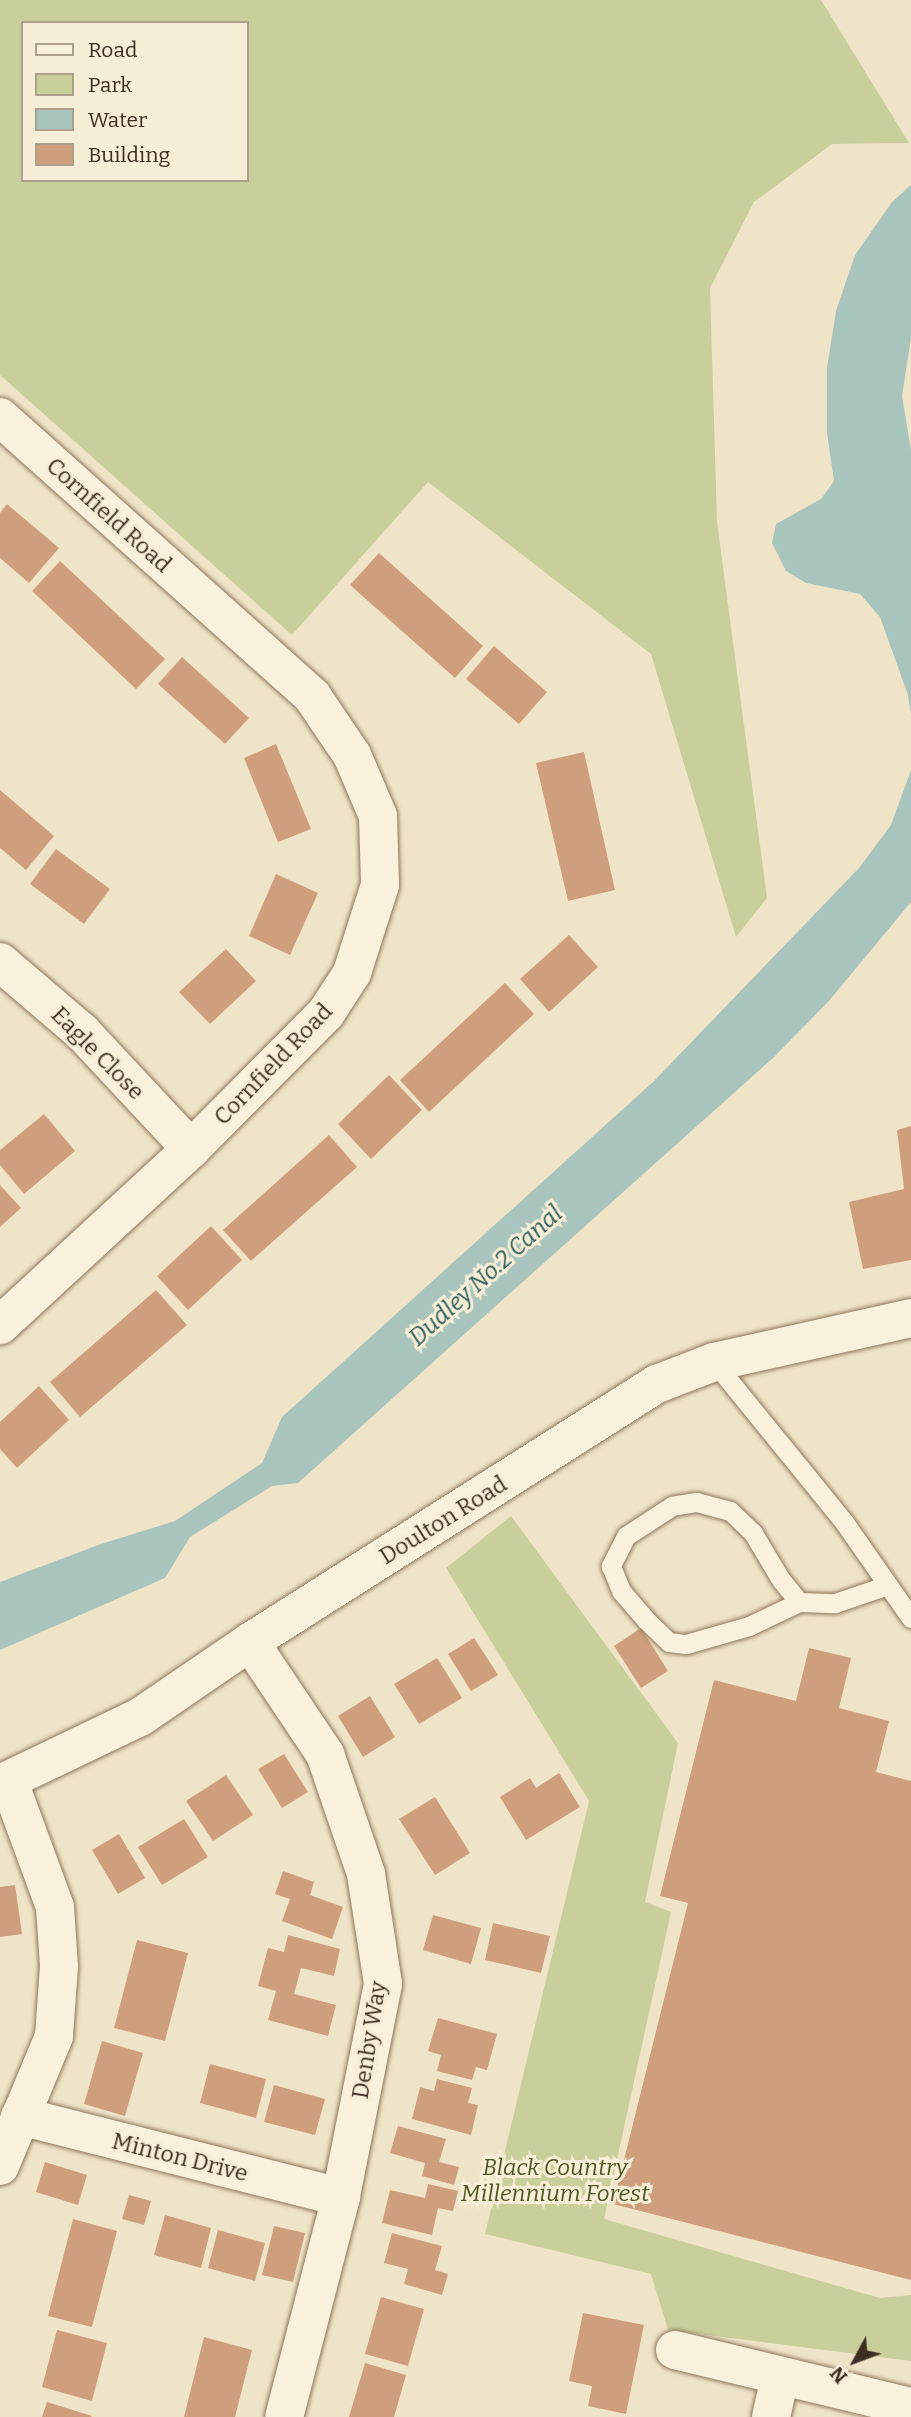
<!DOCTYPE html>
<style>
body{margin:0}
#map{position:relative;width:911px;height:2417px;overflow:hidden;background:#f0e4c8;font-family:Bitter,serif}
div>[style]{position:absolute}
.green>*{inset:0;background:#c9cf9b}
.water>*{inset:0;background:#a9c4bc}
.building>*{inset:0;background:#cf9f7d}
.roads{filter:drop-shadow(0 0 2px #8d765c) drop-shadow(0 0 2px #8d765c)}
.lane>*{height:19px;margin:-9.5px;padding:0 9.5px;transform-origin:9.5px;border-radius:9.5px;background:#faf1dc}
.street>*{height:38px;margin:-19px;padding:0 19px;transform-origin:19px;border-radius:19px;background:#faf1dc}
.secondary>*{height:38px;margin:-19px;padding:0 19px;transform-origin:19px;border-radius:19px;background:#faf1dc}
span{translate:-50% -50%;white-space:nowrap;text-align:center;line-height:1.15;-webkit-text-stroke:6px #f7eed8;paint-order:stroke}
.street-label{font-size:23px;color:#3d2e20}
.park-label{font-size:23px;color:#4d5a26;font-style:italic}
.water-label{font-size:24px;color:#2f5d5a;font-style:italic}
.legend{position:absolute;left:21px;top:21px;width:228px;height:161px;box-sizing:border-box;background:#f7eed8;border:2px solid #ada18e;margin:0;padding:9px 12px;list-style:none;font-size:21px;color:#3d2e20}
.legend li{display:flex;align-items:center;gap:14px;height:35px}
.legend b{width:35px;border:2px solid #ada18e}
.north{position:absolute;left:820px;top:2326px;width:70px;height:70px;-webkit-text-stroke:5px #f7eed8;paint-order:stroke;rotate:229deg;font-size:19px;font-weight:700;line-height:28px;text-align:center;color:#3d2e20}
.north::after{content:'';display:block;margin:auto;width:24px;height:32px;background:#3d2e20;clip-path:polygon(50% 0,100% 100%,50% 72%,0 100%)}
</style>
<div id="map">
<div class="green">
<i style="clip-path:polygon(evenodd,0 0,821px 0,909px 143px,832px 144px,754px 202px,710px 288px,717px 522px,767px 898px,736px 937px,651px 654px,428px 482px,292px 635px,0 375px,0 0,23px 23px,247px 23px,247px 180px,23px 180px,23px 23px)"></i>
<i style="clip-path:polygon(511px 1516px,678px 1743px,645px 1902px,671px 1912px,604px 2219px,880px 2298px,911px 2295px,911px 2361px,668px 2330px,651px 2274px,485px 2234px,589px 1801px,446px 1568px)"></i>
</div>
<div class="water">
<i style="clip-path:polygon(911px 185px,911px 338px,902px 396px,911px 450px,911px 715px,908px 695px,880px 617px,860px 594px,806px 583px,786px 571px,772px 543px,776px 524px,821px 499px,834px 481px,827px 433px,827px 368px,836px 311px,855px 255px,892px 202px)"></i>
<i style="clip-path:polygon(911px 770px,911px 902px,828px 1002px,773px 1058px,298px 1483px,272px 1486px,190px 1537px,165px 1578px,0 1650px,0 1582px,101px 1544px,175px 1521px,262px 1463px,282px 1417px,653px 1082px,859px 868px,891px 825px)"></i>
</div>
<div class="building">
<i style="clip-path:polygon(7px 504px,59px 548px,29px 583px,0 558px,0 513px)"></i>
<i style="clip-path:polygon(379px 553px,483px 646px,455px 678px,350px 585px)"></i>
<i style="clip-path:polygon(60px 561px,165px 659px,136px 689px,32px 591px)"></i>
<i style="clip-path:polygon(494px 646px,547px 692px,519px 724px,466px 679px)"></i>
<i style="clip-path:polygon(182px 657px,249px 718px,225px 744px,158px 684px)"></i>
<i style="clip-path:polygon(276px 744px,311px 829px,278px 842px,244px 758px)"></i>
<i style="clip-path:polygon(584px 752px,615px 890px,568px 901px,536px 763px)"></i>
<i style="clip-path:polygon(0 790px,54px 836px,26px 870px,0 848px)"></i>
<i style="clip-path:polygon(56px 849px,110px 889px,84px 924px,30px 884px)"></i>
<i style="clip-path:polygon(276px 874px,318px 893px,290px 955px,249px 936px)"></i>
<i style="clip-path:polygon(569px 935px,598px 967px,549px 1012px,520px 979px)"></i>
<i style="clip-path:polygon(226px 949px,256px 981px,210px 1024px,179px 992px)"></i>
<i style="clip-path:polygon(505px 983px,534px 1014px,429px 1112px,400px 1080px)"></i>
<i style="clip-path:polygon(389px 1075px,422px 1110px,371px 1159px,338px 1124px)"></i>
<i style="clip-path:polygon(44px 1114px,75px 1151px,24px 1194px,0 1165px,0 1150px)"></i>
<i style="clip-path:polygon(911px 1126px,911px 1260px,863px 1269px,849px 1202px,904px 1189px,897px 1130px)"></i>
<i style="clip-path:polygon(329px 1135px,357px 1167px,251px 1261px,223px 1230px)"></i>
<i style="clip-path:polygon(0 1185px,21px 1208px,0 1227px)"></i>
<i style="clip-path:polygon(211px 1226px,242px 1260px,188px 1310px,157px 1276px)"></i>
<i style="clip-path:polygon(156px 1290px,187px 1325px,80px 1417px,50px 1382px)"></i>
<i style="clip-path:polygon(39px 1386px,69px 1420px,17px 1468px,0 1449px,0 1422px)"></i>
<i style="clip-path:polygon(641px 1628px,668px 1671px,641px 1688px,614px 1646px)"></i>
<i style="clip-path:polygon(474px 1638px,498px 1675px,471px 1691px,448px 1654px)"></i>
<i style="clip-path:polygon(809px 1648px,851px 1658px,839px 1708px,889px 1721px,876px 1772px,911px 1781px,911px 2280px,613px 2204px,688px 1903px,660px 1896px,714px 1680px,796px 1701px)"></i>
<i style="clip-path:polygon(437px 1658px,462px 1698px,419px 1724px,394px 1684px)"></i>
<i style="clip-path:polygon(370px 1696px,395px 1737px,363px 1757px,338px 1716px)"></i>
<i style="clip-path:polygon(284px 1754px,308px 1792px,282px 1808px,258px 1769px)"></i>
<i style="clip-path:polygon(559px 1773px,580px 1807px,526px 1840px,500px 1797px,530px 1778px,536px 1788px)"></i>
<i style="clip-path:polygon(226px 1775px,253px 1815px,213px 1841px,186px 1801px)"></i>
<i style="clip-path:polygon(435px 1797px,470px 1853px,435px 1875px,399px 1819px)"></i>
<i style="clip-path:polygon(184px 1819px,208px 1857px,162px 1885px,138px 1847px)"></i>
<i style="clip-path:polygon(119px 1834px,145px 1878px,118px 1894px,92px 1850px)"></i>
<i style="clip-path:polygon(283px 1871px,314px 1882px,310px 1895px,343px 1907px,332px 1939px,282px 1921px,290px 1899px,275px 1894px)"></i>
<i style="clip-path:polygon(15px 1885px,22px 1934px,0 1937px,0 1887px)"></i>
<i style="clip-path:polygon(433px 1915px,481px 1928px,471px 1964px,423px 1950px)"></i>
<i style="clip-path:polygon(493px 1923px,550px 1936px,541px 1973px,485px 1960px)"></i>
<i style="clip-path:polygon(288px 1935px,340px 1949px,334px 1976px,301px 1968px,294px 1994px,336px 2005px,328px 2036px,268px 2020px,276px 1991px,258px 1986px,268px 1948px,284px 1952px)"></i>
<i style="clip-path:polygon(137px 1940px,188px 1953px,165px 2041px,114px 2028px)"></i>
<i style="clip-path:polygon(438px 2018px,497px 2034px,487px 2070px,476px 2067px,472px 2080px,437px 2071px,441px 2055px,428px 2051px)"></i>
<i style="clip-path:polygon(102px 2041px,143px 2053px,125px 2116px,84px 2104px)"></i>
<i style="clip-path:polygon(210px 2064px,266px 2079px,256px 2118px,200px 2103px)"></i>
<i style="clip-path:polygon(437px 2079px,472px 2088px,468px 2103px,478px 2105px,471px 2135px,412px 2119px,420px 2087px,434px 2091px)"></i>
<i style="clip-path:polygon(274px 2085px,325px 2099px,315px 2135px,264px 2122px)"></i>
<i style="clip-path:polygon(398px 2126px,446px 2139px,439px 2162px,459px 2167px,454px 2185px,422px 2176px,425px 2163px,390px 2153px)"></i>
<i style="clip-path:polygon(45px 2162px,87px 2175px,78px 2205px,36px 2192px)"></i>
<i style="clip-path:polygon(428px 2184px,458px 2191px,453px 2211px,438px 2208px,432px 2235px,382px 2223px,390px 2190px,425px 2198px)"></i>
<i style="clip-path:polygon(129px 2195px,151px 2201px,144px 2225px,122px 2219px)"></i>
<i style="clip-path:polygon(165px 2215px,211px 2228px,201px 2268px,154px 2255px)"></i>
<i style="clip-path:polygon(73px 2219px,117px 2231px,92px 2327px,48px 2316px)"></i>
<i style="clip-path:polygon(274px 2226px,305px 2233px,293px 2282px,262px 2275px)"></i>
<i style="clip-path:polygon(218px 2230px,265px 2243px,255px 2281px,208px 2268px)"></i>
<i style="clip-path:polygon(392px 2233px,442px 2246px,435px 2270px,448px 2274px,442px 2295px,404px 2284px,408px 2269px,384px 2263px)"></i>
<i style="clip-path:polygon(381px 2297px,424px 2309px,408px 2366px,365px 2354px)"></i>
<i style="clip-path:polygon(583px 2313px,644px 2325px,626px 2414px,588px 2406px,592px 2386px,569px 2381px)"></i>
<i style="clip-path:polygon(57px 2330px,107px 2343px,92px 2401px,42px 2387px)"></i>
<i style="clip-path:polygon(204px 2337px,252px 2350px,235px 2417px,184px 2417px)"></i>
<i style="clip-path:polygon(365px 2363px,406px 2375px,394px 2417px,349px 2417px)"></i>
<i style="clip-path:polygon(47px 2402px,92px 2416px,91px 2417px,42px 2417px)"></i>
</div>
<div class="roads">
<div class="lane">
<i style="left:714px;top:1362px;width:206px;rotate:50.9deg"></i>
<i style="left:844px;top:1522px;width:117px;rotate:55.1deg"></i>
<i style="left:799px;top:1602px;width:28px;rotate:-129deg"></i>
<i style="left:781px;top:1580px;width:55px;rotate:-120.8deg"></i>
<i style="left:753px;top:1533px;width:32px;rotate:-136deg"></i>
<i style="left:730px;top:1511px;width:35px;rotate:-165deg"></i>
<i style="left:696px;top:1502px;width:24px;rotate:171deg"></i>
<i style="left:672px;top:1506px;width:55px;rotate:146.9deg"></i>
<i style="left:626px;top:1536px;width:34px;rotate:117deg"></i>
<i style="left:611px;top:1566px;width:27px;rotate:68deg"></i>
<i style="left:621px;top:1591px;width:38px;rotate:49deg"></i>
<i style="left:646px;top:1620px;width:32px;rotate:44deg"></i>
<i style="left:669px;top:1642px;width:17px;rotate:7deg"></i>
<i style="left:686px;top:1644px;width:66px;rotate:-15.9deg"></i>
<i style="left:749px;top:1626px;width:55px;rotate:-25.6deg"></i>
<i style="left:799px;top:1602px;width:36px;rotate:2deg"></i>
<i style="left:835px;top:1603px;width:56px;rotate:-18.8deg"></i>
</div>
<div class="street">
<i style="left:0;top:417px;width:419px;rotate:41.8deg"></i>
<i style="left:312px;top:696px;width:71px;rotate:55.9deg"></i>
<i style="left:352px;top:755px;width:66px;rotate:66.9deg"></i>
<i style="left:378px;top:816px;width:69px;rotate:88.3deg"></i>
<i style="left:380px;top:885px;width:92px;rotate:107.7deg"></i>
<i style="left:352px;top:973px;width:48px;rotate:123deg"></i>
<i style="left:326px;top:1013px;width:192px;rotate:134.8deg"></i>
<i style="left:191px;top:1149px;width:260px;rotate:137.3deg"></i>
<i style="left:0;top:962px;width:108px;rotate:40.5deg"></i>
<i style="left:82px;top:1032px;width:160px;rotate:47deg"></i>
<i style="left:250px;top:1642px;width:135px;rotate:56.2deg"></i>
<i style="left:325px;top:1754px;width:127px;rotate:71.1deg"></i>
<i style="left:366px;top:1874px;width:111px;rotate:81.2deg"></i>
<i style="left:383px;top:1984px;width:217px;rotate:101.2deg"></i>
<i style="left:341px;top:2197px;width:227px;rotate:104.5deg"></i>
<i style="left:20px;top:2116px;width:331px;rotate:14.2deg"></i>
<i style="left:0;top:2166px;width:141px;rotate:-67.4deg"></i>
<i style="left:54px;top:2036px;width:70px;rotate:-85.9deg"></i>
<i style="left:59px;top:1966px;width:59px;rotate:-93.9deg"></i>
<i style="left:55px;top:1907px;width:133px;rotate:-110.2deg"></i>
<i style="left:675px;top:2350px;width:243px;rotate:13.6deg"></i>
<i style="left:771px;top:2417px;width:41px;rotate:-77.3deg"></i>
</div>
<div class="secondary">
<i style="left:0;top:1784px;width:155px;rotate:-25.6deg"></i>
<i style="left:140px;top:1717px;width:133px;rotate:-34.3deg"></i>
<i style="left:250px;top:1642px;width:482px;rotate:-32.4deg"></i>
<i style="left:657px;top:1384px;width:61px;rotate:-21.1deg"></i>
<i style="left:714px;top:1362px;width:202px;rotate:-12.6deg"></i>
</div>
</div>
<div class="street-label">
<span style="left:109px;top:515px;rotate:42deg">Cornfield Road</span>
<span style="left:98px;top:1053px;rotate:45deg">Eagle Close</span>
<span style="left:273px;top:1064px;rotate:-46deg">Cornfield Road</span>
<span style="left:443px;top:1520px;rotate:-32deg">Doulton Road</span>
<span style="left:369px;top:2040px;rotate:-81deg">Denby Way</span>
<span style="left:180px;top:2157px;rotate:14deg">Minton Drive</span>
</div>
<div class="park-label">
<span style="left:555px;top:2180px">Black Country<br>Millennium Forest</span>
</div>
<div class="water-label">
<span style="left:486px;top:1276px;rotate:-42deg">Dudley No.2 Canal</span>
</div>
<ul class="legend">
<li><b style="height:9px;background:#faf1dc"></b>Road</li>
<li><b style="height:19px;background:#c9cf9b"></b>Park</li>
<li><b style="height:19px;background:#a9c4bc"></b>Water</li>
<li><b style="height:19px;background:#cf9f7d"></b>Building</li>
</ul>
<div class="north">N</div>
</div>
